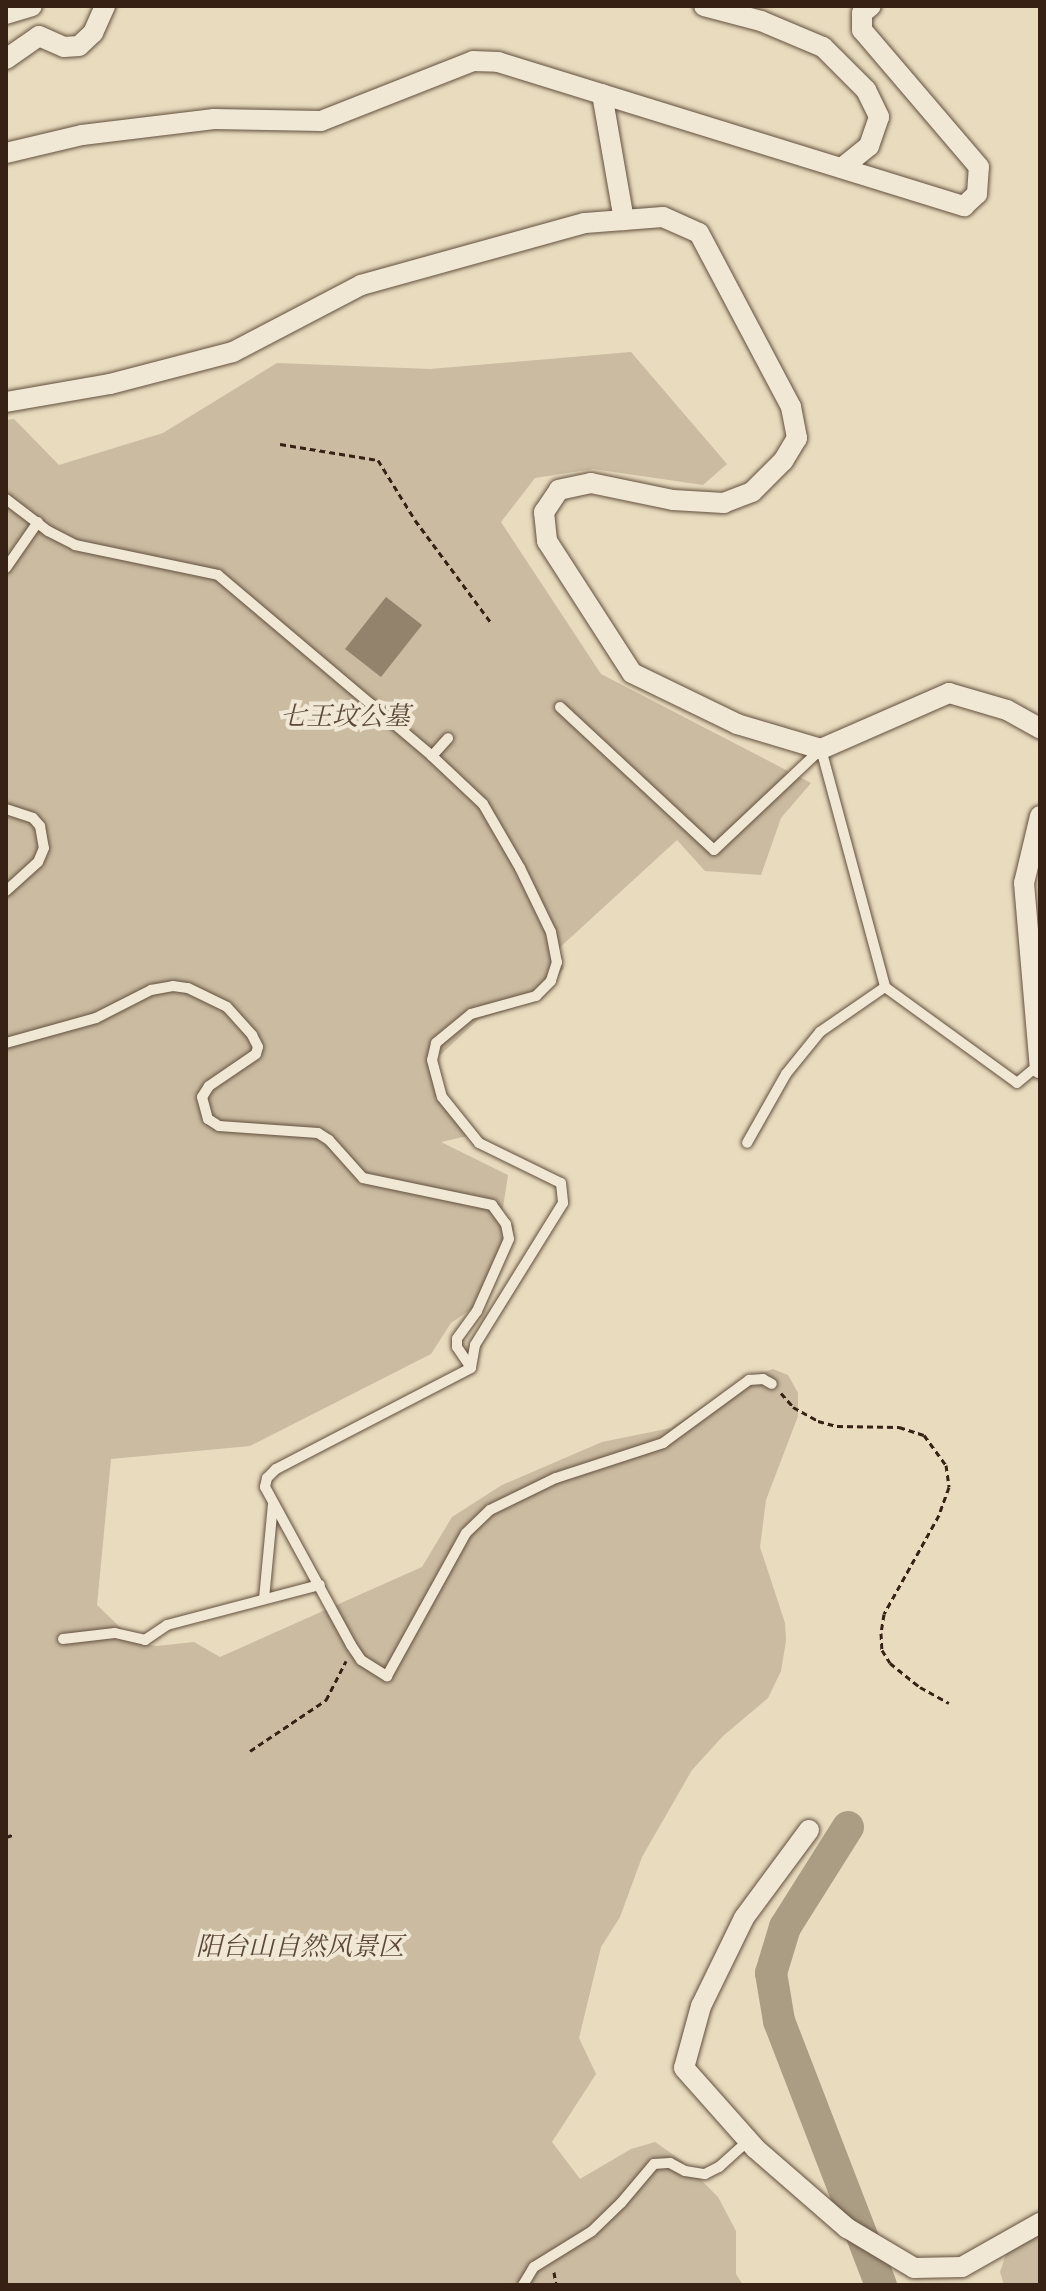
<!DOCTYPE html>
<meta charset="utf-8">
<style>
body{margin:0}
#map{position:relative;width:1046px;height:2291px;overflow:hidden;background:#e8dbbe;font-family:"Libre Bodoni","Noto Serif SC",serif}
div>[style]{position:absolute}
.green>*{inset:0;background:#cabba1}
.river>*{height:32px;margin:-16px;padding:0 16px;transform-origin:16px;border-radius:16px;background:#ab9c84}
.building>*{inset:0;background:#93826c}
.path>*{height:3px;margin-top:-1.5px;transform-origin:0;background:repeating-linear-gradient(90deg,#362114 0 6px,transparent 0 10px)}
.roads{filter:drop-shadow(0 0 2px #62503e) drop-shadow(0 0 2px #62503e)}
.service>*{height:10px;margin:-5px;padding:0 5px;transform-origin:5px;border-radius:5px;background:#f0e8d5}
.minor>*{height:20px;margin:-10px;padding:0 10px;transform-origin:10px;border-radius:10px;background:#f0e8d5}
span{translate:-50% -50%;white-space:nowrap;text-align:center;line-height:1.15;-webkit-text-stroke:8px #f0e8d5;paint-order:stroke}
.park-label{font-size:26px;color:#5b4837;font-style:italic}
.frame{position:absolute;inset:0;border:8px solid #362114;pointer-events:none}
</style>
<div id="map">
<div class="green">
<i style="clip-path:polygon(631px 352px,727px 464px,703px 485px,593px 469px,535px 478px,501px 522px,601px 674px,811px 783px,781px 818px,761px 875px,705px 871px,677px 840px,557px 950px,564px 968px,542px 999px,479px 1019px,438px 1057px,440px 1089px,476px 1134px,441px 1142px,508px 1175px,502px 1214px,514px 1226px,509px 1254px,491px 1284px,473px 1308px,451px 1323px,431px 1354px,250px 1446px,111px 1459px,97px 1605px,136px 1643px,157px 1646px,194px 1642px,220px 1657px,422px 1567px,452px 1517px,502px 1485px,602px 1442px,671px 1428px,747px 1377px,773px 1369px,788px 1375px,798px 1393px,798px 1416px,766px 1500px,760px 1547px,785px 1623px,786px 1641px,781px 1671px,768px 1698px,723px 1736px,692px 1770px,642px 1857px,620px 1917px,601px 1947px,579px 2038px,596px 2074px,552px 2142px,580px 2179px,631px 2149px,655px 2142px,681px 2160px,718px 2197px,736px 2231px,736px 2274px,743px 2285px,6px 2285px,6px 420px,14px 419px,59px 465px,163px 433px,277px 363px,430px 369px)"></i>
<i style="clip-path:polygon(1040px 2230px,1040px 2285px,1004px 2285px,1000px 2272px,1006px 2254px)"></i>
</div>
<div class="river">
<i style="left:848px;top:1827px;width:118px;rotate:122.2deg"></i>
<i style="left:785px;top:1927px;width:48px;rotate:106.9deg"></i>
<i style="left:771px;top:1973px;width:49px;rotate:80.5deg"></i>
<i style="left:779px;top:2021px;width:283px;rotate:68.9deg"></i>
</div>
<div class="building">
<i style="clip-path:polygon(386px 597px,422px 625px,381px 677px,345px 649px)"></i>
</div>
<div class="path">
<i style="left:280px;top:444px;width:99px;rotate:9.3deg"></i>
<i style="left:378px;top:460px;width:70px;rotate:58.3deg"></i>
<i style="left:415px;top:520px;width:129px;rotate:53.5deg"></i>
<i style="left:781px;top:1393px;width:18px;rotate:49deg"></i>
<i style="left:793px;top:1407px;width:29px;rotate:29deg"></i>
<i style="left:818px;top:1421px;width:20px;rotate:15deg"></i>
<i style="left:837px;top:1426px;width:62px;rotate:0.9deg"></i>
<i style="left:899px;top:1427px;width:26px;rotate:18deg"></i>
<i style="left:924px;top:1435px;width:37px;rotate:54deg"></i>
<i style="left:946px;top:1465px;width:22px;rotate:82deg"></i>
<i style="left:949px;top:1487px;width:30px;rotate:110deg"></i>
<i style="left:939px;top:1515px;width:113px;rotate:119.1deg"></i>
<i style="left:884px;top:1614px;width:19px;rotate:99deg"></i>
<i style="left:881px;top:1633px;width:17px;rotate:87deg"></i>
<i style="left:882px;top:1650px;width:15px;rotate:58deg"></i>
<i style="left:890px;top:1663px;width:38px;rotate:39deg"></i>
<i style="left:920px;top:1687px;width:33px;rotate:29deg"></i>
<i style="left:250px;top:1751px;width:92px;rotate:-33.9deg"></i>
<i style="left:326px;top:1700px;width:44px;rotate:-62.9deg"></i>
<i style="left:6px;top:1837px;width:9px;rotate:-18deg"></i>
<i style="left:554px;top:2272px;width:13px;rotate:81deg"></i>
</div>
<div class="roads">
<div class="service">
<i style="left:6px;top:499px;width:53px;rotate:37.3deg"></i>
<i style="left:48px;top:531px;width:30px;rotate:27deg"></i>
<i style="left:75px;top:545px;width:146px;rotate:11.8deg"></i>
<i style="left:218px;top:575px;width:280px;rotate:40.2deg"></i>
<i style="left:432px;top:756px;width:24px;rotate:-48deg"></i>
<i style="left:6px;top:568px;width:56px;rotate:-55.2deg"></i>
<i style="left:560px;top:707px;width:210px;rotate:42.9deg"></i>
<i style="left:714px;top:850px;width:147px;rotate:-43.3deg"></i>
<i style="left:821px;top:749px;width:246px;rotate:74.9deg"></i>
<i style="left:885px;top:987px;width:79px;rotate:145.3deg"></i>
<i style="left:820px;top:1032px;width:54px;rotate:129deg"></i>
<i style="left:786px;top:1074px;width:79px;rotate:119.5deg"></i>
<i style="left:432px;top:756px;width:70px;rotate:43.3deg"></i>
<i style="left:483px;top:804px;width:74px;rotate:60deg"></i>
<i style="left:520px;top:868px;width:71px;rotate:64.2deg"></i>
<i style="left:551px;top:932px;width:31px;rotate:79deg"></i>
<i style="left:557px;top:962px;width:20px;rotate:108deg"></i>
<i style="left:551px;top:981px;width:21px;rotate:135deg"></i>
<i style="left:536px;top:996px;width:67px;rotate:164.5deg"></i>
<i style="left:471px;top:1014px;width:45px;rotate:140.4deg"></i>
<i style="left:436px;top:1043px;width:17px;rotate:103deg"></i>
<i style="left:432px;top:1060px;width:38px;rotate:75deg"></i>
<i style="left:442px;top:1097px;width:59px;rotate:51.2deg"></i>
<i style="left:479px;top:1143px;width:91px;rotate:26deg"></i>
<i style="left:561px;top:1183px;width:20px;rotate:84deg"></i>
<i style="left:563px;top:1203px;width:167px;rotate:121.8deg"></i>
<i style="left:475px;top:1345px;width:23px;rotate:100deg"></i>
<i style="left:471px;top:1368px;width:220px;rotate:152.6deg"></i>
<i style="left:276px;top:1469px;width:13px;rotate:135deg"></i>
<i style="left:267px;top:1478px;width:9px;rotate:103deg"></i>
<i style="left:265px;top:1487px;width:180px;rotate:61.4deg"></i>
<i style="left:351px;top:1645px;width:18px;rotate:56deg"></i>
<i style="left:361px;top:1660px;width:31px;rotate:32deg"></i>
<i style="left:387px;top:1676px;width:163px;rotate:-61.1deg"></i>
<i style="left:466px;top:1533px;width:33px;rotate:-44deg"></i>
<i style="left:490px;top:1510px;width:73px;rotate:-25.9deg"></i>
<i style="left:556px;top:1478px;width:113px;rotate:-18.1deg"></i>
<i style="left:663px;top:1443px;width:107px;rotate:-36.2deg"></i>
<i style="left:749px;top:1380px;width:14px;rotate:-4deg"></i>
<i style="left:763px;top:1379px;width:10px;rotate:29deg"></i>
<i style="left:6px;top:809px;width:28px;rotate:18deg"></i>
<i style="left:33px;top:818px;width:11px;rotate:49deg"></i>
<i style="left:40px;top:826px;width:22px;rotate:80deg"></i>
<i style="left:44px;top:848px;width:15px;rotate:113deg"></i>
<i style="left:38px;top:862px;width:43px;rotate:137.8deg"></i>
<i style="left:885px;top:987px;width:163px;rotate:36deg"></i>
<i style="left:1017px;top:1083px;width:30px;rotate:-40deg"></i>
<i style="left:6px;top:1043px;width:93px;rotate:-15.5deg"></i>
<i style="left:96px;top:1018px;width:62px;rotate:-27deg"></i>
<i style="left:151px;top:990px;width:22px;rotate:-10deg"></i>
<i style="left:173px;top:986px;width:15px;rotate:8deg"></i>
<i style="left:188px;top:988px;width:43px;rotate:26deg"></i>
<i style="left:227px;top:1007px;width:38px;rotate:48deg"></i>
<i style="left:252px;top:1035px;width:13px;rotate:63deg"></i>
<i style="left:258px;top:1047px;width:7px;rotate:106deg"></i>
<i style="left:256px;top:1054px;width:57px;rotate:145.8deg"></i>
<i style="left:209px;top:1086px;width:13px;rotate:122deg"></i>
<i style="left:202px;top:1097px;width:23px;rotate:75deg"></i>
<i style="left:208px;top:1119px;width:13px;rotate:32deg"></i>
<i style="left:219px;top:1126px;width:99px;rotate:4deg"></i>
<i style="left:318px;top:1133px;width:13px;rotate:32deg"></i>
<i style="left:329px;top:1140px;width:51px;rotate:48.2deg"></i>
<i style="left:363px;top:1178px;width:132px;rotate:11.8deg"></i>
<i style="left:492px;top:1205px;width:24px;rotate:54deg"></i>
<i style="left:506px;top:1224px;width:15px;rotate:79deg"></i>
<i style="left:509px;top:1239px;width:79px;rotate:114deg"></i>
<i style="left:477px;top:1311px;width:34px;rotate:126deg"></i>
<i style="left:457px;top:1339px;width:8px;rotate:90deg"></i>
<i style="left:457px;top:1347px;width:25px;rotate:56deg"></i>
<i style="left:264px;top:1599px;width:96px;rotate:-84.6deg"></i>
<i style="left:63px;top:1639px;width:52px;rotate:-6.6deg"></i>
<i style="left:115px;top:1633px;width:31px;rotate:13deg"></i>
<i style="left:145px;top:1640px;width:27px;rotate:-34deg"></i>
<i style="left:167px;top:1625px;width:158px;rotate:-14.7deg"></i>
<i style="left:523px;top:2285px;width:21px;rotate:-59deg"></i>
<i style="left:534px;top:2267px;width:68px;rotate:-31.8deg"></i>
<i style="left:592px;top:2231px;width:40px;rotate:-44deg"></i>
<i style="left:621px;top:2203px;width:51px;rotate:-49.8deg"></i>
<i style="left:654px;top:2164px;width:16px;rotate:-4deg"></i>
<i style="left:670px;top:2163px;width:17px;rotate:28deg"></i>
<i style="left:685px;top:2171px;width:20px;rotate:9deg"></i>
<i style="left:705px;top:2174px;width:16px;rotate:-27deg"></i>
<i style="left:719px;top:2167px;width:39px;rotate:-42deg"></i>
</div>
<div class="minor">
<i style="left:704px;top:6px;width:59px;rotate:14.7deg"></i>
<i style="left:761px;top:21px;width:67px;rotate:22.8deg"></i>
<i style="left:823px;top:47px;width:61px;rotate:45deg"></i>
<i style="left:866px;top:90px;width:30px;rotate:64deg"></i>
<i style="left:879px;top:117px;width:31px;rotate:109deg"></i>
<i style="left:869px;top:146px;width:35px;rotate:141deg"></i>
<i style="left:6px;top:14px;width:27px;rotate:-17deg"></i>
<i style="left:6px;top:59px;width:40px;rotate:-34.9deg"></i>
<i style="left:39px;top:36px;width:27px;rotate:24deg"></i>
<i style="left:64px;top:47px;width:15px;rotate:-4deg"></i>
<i style="left:79px;top:46px;width:19px;rotate:-43deg"></i>
<i style="left:93px;top:33px;width:30px;rotate:-66deg"></i>
<i style="left:602px;top:94px;width:128px;rotate:80.1deg"></i>
<i style="left:6px;top:153px;width:78px;rotate:-13.3deg"></i>
<i style="left:82px;top:135px;width:133px;rotate:-6.9deg"></i>
<i style="left:214px;top:119px;width:107px;rotate:1.1deg"></i>
<i style="left:321px;top:121px;width:163px;rotate:-21.5deg"></i>
<i style="left:473px;top:61px;width:25px;rotate:2deg"></i>
<i style="left:498px;top:62px;width:488px;rotate:17.2deg"></i>
<i style="left:964px;top:206px;width:18px;rotate:-43deg"></i>
<i style="left:977px;top:194px;width:27px;rotate:-86deg"></i>
<i style="left:979px;top:167px;width:180px;rotate:-130.5deg"></i>
<i style="left:862px;top:30px;width:17px;rotate:-90deg"></i>
<i style="left:862px;top:13px;width:11px;rotate:-38deg"></i>
<i style="left:6px;top:402px;width:106px;rotate:-9.8deg"></i>
<i style="left:110px;top:384px;width:127px;rotate:-14.6deg"></i>
<i style="left:233px;top:352px;width:144px;rotate:-27.6deg"></i>
<i style="left:361px;top:285px;width:232px;rotate:-15.5deg"></i>
<i style="left:585px;top:223px;width:78px;rotate:-4.4deg"></i>
<i style="left:663px;top:217px;width:39px;rotate:24deg"></i>
<i style="left:699px;top:233px;width:197px;rotate:62.1deg"></i>
<i style="left:791px;top:407px;width:32px;rotate:79deg"></i>
<i style="left:797px;top:438px;width:27px;rotate:121deg"></i>
<i style="left:783px;top:461px;width:44px;rotate:135deg"></i>
<i style="left:752px;top:492px;width:30px;rotate:159deg"></i>
<i style="left:724px;top:503px;width:51px;rotate:-176.6deg"></i>
<i style="left:673px;top:500px;width:84px;rotate:-168.3deg"></i>
<i style="left:591px;top:483px;width:33px;rotate:168deg"></i>
<i style="left:559px;top:490px;width:27px;rotate:124deg"></i>
<i style="left:544px;top:512px;width:29px;rotate:84deg"></i>
<i style="left:547px;top:541px;width:157px;rotate:57.2deg"></i>
<i style="left:632px;top:673px;width:117px;rotate:25.9deg"></i>
<i style="left:737px;top:724px;width:88px;rotate:16.6deg"></i>
<i style="left:821px;top:749px;width:140px;rotate:-23.6deg"></i>
<i style="left:949px;top:693px;width:60px;rotate:16.3deg"></i>
<i style="left:1007px;top:710px;width:38px;rotate:29deg"></i>
<i style="left:1040px;top:816px;width:69px;rotate:103.4deg"></i>
<i style="left:1024px;top:883px;width:186px;rotate:85.1deg"></i>
<i style="left:809px;top:1830px;width:109px;rotate:126.5deg"></i>
<i style="left:744px;top:1918px;width:98px;rotate:116deg"></i>
<i style="left:701px;top:2006px;width:64px;rotate:105.3deg"></i>
<i style="left:684px;top:2068px;width:108px;rotate:48.4deg"></i>
<i style="left:756px;top:2149px;width:121px;rotate:41deg"></i>
<i style="left:847px;top:2228px;width:78px;rotate:30.8deg"></i>
<i style="left:914px;top:2268px;width:48px;rotate:-1.2deg"></i>
<i style="left:962px;top:2267px;width:90px;rotate:-29.4deg"></i>
</div>
</div>
<div class="park-label">
<span style="left:345px;top:718px">七王坟公墓</span>
<span style="left:300px;top:1948px">阳台山自然风景区</span>
</div>
<div class="frame"></div>
</div>
